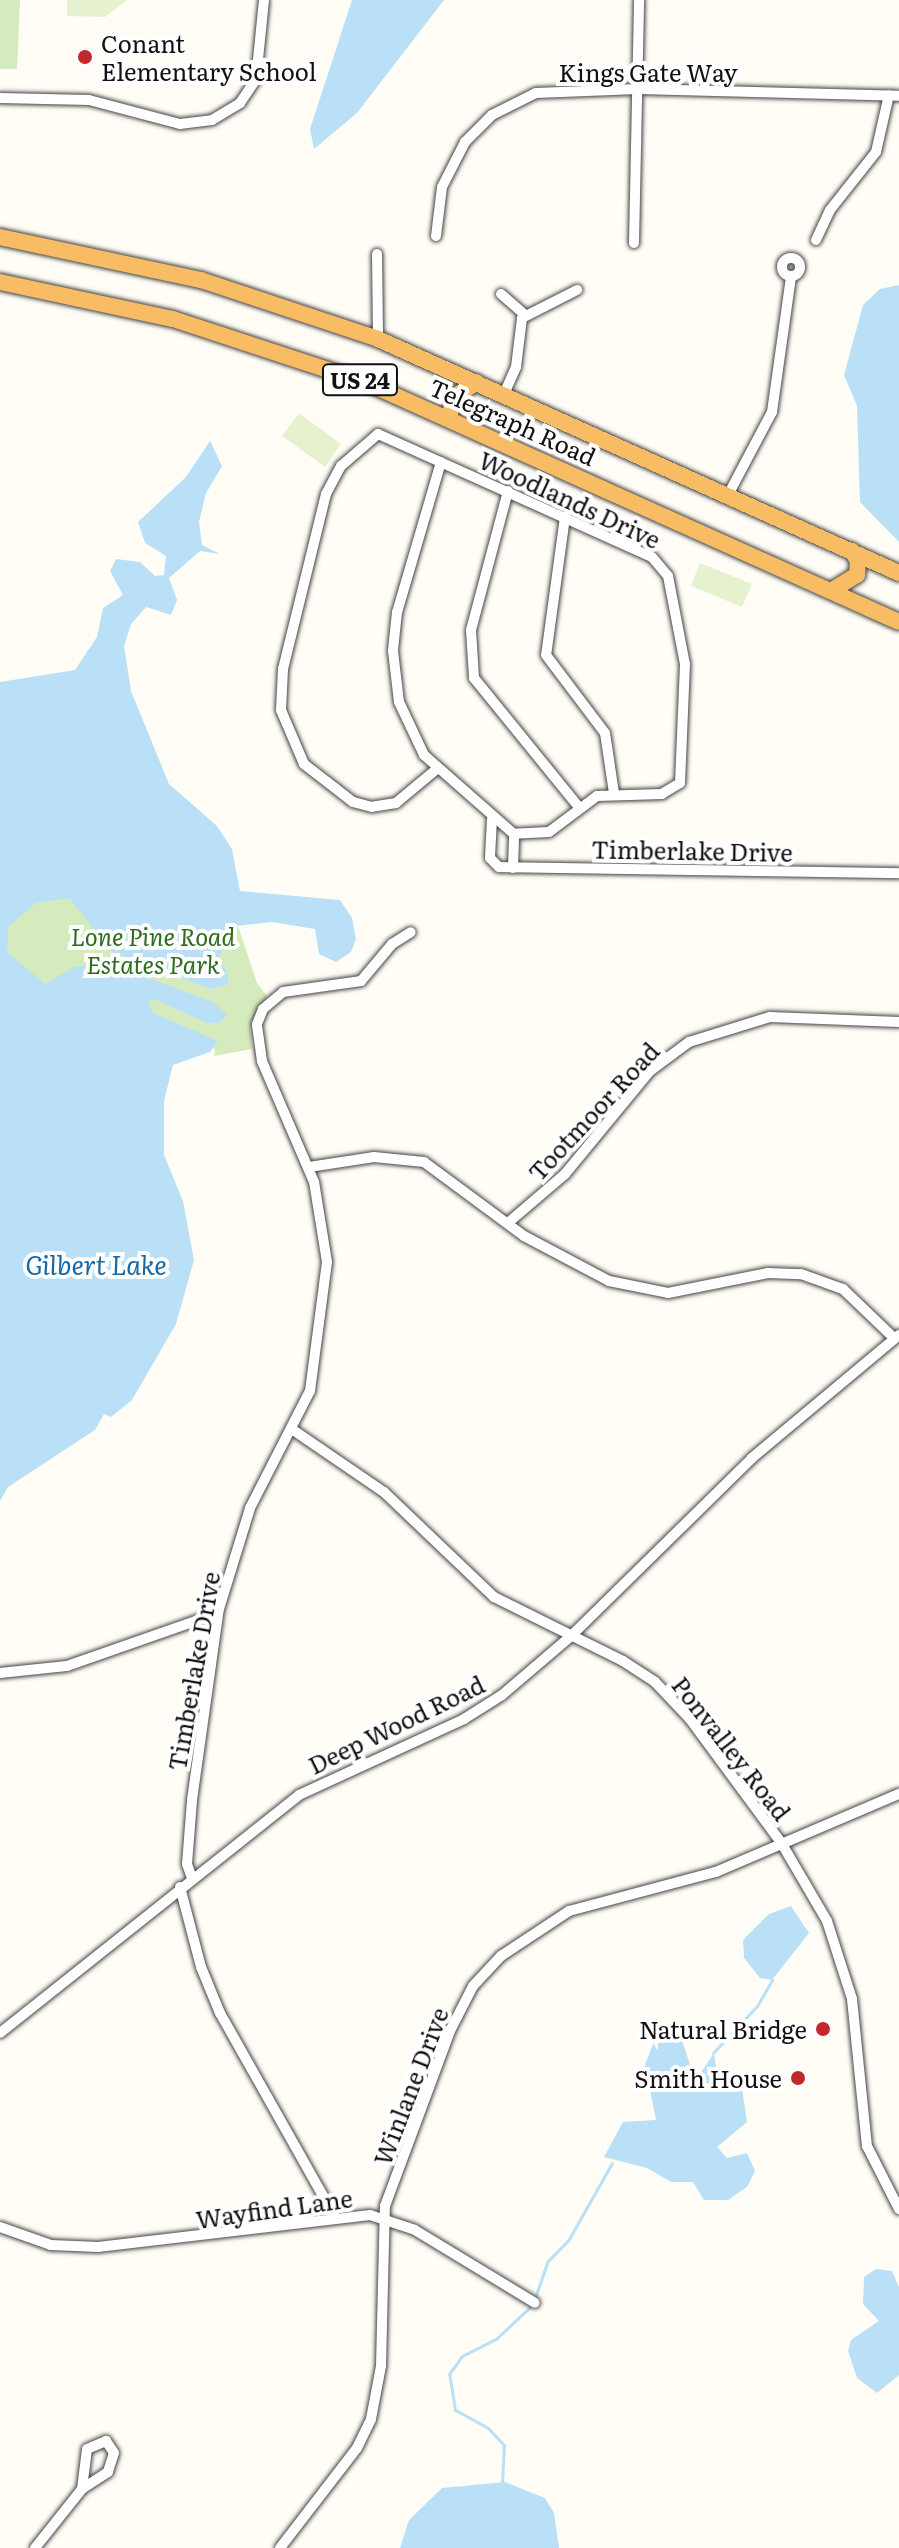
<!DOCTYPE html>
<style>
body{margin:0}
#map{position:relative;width:899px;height:2548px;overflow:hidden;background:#fffdf5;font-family:Literata,serif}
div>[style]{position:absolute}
.green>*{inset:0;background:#d5ebbd}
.pitch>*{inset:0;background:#e6f2cf}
.water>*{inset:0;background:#b9e0f7}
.stream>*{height:3px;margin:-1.5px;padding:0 1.5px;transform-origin:1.5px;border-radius:1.5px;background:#b9e0f7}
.roads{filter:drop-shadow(0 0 2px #444) drop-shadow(0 0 2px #444)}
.minor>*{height:10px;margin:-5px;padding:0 5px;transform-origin:5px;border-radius:5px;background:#fff}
.minor>.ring{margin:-5px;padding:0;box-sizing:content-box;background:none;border:10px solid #fff;border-radius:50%}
.trunk>*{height:16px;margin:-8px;padding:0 8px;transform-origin:8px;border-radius:8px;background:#f7bc64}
.dots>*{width:22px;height:22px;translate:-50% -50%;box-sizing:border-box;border:4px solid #fff;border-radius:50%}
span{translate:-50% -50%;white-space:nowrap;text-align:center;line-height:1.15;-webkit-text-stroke:8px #fff;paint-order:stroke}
.shield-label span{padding:2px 6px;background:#fff;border:2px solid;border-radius:6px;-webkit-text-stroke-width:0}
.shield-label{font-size:22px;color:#111;font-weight:700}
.poi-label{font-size:24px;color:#111}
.left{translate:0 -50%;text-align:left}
.right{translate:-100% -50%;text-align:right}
.street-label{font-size:24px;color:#111}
.park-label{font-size:24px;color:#2f6b1f;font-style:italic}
.water-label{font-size:26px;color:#1768a6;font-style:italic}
</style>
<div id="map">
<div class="green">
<i style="clip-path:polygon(0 0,20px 0,17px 69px,0 69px)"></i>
<i style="clip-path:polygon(28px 872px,238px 926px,257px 983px,267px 996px,250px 1028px,252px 1049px,214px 1056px,215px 1049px,0 984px,0 924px)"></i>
</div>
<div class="pitch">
<i style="clip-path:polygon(67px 0,127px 0,105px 17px,67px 16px)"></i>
<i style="clip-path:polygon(299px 413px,341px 444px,325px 467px,282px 436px)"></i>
<i style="clip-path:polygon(700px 563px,752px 584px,742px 607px,691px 586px)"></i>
</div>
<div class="water">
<i style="clip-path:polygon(352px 0,444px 0,357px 113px,314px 149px,310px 129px)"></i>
<i style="clip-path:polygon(899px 285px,899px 542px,860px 502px,857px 406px,844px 375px,863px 305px,880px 289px)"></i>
<i style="clip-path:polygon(210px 441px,222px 466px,206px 493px,199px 522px,202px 545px,220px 554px,200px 551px,169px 578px,177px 600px,171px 615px,146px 607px,131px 624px,124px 646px,131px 691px,169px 784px,217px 826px,232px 849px,240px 891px,340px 900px,352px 918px,356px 939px,351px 952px,336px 962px,319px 954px,315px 929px,272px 922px,237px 926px,217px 960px,226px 970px,229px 984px,211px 989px,112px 952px,69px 898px,36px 903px,8px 927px,7px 952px,45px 984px,72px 968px,103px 961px,213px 1002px,227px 1015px,219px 1023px,207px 1023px,157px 1000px,148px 1001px,153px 1013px,218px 1041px,210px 1052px,173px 1065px,164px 1101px,164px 1155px,183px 1201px,194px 1260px,176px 1324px,132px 1400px,111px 1417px,104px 1414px,95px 1430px,8px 1487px,0 1501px,0 682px,75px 670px,97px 637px,103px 608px,123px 595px,110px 571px,116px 559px,140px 562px,155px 576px,164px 575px,166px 556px,145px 543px,138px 522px,186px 477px)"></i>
<i style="clip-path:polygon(791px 1906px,809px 1933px,772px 1980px,760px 1978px,744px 1958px,743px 1940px,769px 1914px)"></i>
<i style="clip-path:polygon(658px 2031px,681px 2037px,693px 2074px,700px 2074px,714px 2053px,716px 2068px,741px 2082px,747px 2122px,717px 2147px,727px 2158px,747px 2153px,755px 2171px,747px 2187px,728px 2200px,704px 2200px,693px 2182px,671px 2182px,647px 2168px,604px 2157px,623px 2122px,656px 2120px,645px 2065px)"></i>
<i style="clip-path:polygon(876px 2269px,892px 2271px,899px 2287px,899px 2375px,877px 2393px,857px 2378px,848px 2351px,851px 2340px,879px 2321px,863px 2304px,864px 2277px)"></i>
<i style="clip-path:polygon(505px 2482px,545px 2498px,554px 2513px,559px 2548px,400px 2548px,409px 2520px,442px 2488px)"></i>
</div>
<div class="stream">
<i style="left:713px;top:2053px;width:64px;rotate:-46.9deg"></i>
<i style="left:757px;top:2006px;width:30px;rotate:-60deg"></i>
<i style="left:536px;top:2295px;width:36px;rotate:-71deg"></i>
<i style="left:548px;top:2261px;width:30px;rotate:-46deg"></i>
<i style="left:569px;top:2239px;width:87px;rotate:-60.5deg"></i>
<i style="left:502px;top:2482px;width:37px;rotate:-87deg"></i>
<i style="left:504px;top:2445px;width:23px;rotate:-133deg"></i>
<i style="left:488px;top:2428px;width:38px;rotate:-151deg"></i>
<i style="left:455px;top:2410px;width:36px;rotate:-99deg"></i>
<i style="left:449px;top:2374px;width:22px;rotate:-54deg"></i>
<i style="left:462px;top:2356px;width:39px;rotate:-27deg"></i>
<i style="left:497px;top:2338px;width:44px;rotate:-43.2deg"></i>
</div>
<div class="roads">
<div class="minor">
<i style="left:0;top:98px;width:89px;rotate:1.3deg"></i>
<i style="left:89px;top:100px;width:94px;rotate:14.8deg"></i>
<i style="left:180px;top:124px;width:32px;rotate:-7deg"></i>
<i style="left:212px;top:120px;width:33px;rotate:-31deg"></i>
<i style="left:240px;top:103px;width:29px;rotate:-56deg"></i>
<i style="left:256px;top:79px;width:79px;rotate:-84.2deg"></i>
<i style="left:436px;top:236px;width:49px;rotate:-83deg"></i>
<i style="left:442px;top:187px;width:51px;rotate:-62.9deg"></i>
<i style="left:465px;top:142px;width:38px;rotate:-45deg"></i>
<i style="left:492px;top:115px;width:49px;rotate:-26.6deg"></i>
<i style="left:536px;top:93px;width:102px;rotate:-2.2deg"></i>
<i style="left:638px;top:89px;width:261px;rotate:1.5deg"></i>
<i style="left:816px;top:240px;width:33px;rotate:-65deg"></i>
<i style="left:830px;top:210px;width:74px;rotate:-51.6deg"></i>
<i style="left:876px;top:152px;width:58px;rotate:-77.2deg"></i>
<i style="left:634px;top:243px;width:243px;rotate:-88.8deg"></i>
<i style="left:377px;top:254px;width:85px;rotate:89.3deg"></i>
<i class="ring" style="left:782px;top:258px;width:8px;height:8px"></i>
<i style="left:501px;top:294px;width:32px;rotate:41deg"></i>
<i style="left:504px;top:394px;width:30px;rotate:-66deg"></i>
<i style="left:516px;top:367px;width:49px;rotate:-83deg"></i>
<i style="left:522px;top:318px;width:62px;rotate:-27deg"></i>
<i style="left:441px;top:462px;width:156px;rotate:106.3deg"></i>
<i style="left:397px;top:612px;width:39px;rotate:96deg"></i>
<i style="left:393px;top:651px;width:51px;rotate:83.3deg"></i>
<i style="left:399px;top:702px;width:59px;rotate:64.7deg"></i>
<i style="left:424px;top:755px;width:120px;rotate:41.3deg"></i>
<i style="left:508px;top:491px;width:144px;rotate:104.9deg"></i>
<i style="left:471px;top:630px;width:48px;rotate:86.4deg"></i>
<i style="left:474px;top:678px;width:165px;rotate:50.9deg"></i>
<i style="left:728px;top:495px;width:94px;rotate:-62.1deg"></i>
<i style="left:772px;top:412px;width:137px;rotate:-82deg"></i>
<i style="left:565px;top:517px;width:139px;rotate:97.8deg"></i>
<i style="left:546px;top:655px;width:98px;rotate:52.9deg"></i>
<i style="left:605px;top:733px;width:61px;rotate:81.5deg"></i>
<i style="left:438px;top:768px;width:55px;rotate:140.2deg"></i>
<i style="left:396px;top:803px;width:24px;rotate:171deg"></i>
<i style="left:372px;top:807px;width:20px;rotate:-165deg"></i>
<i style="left:353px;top:802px;width:62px;rotate:-142.2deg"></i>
<i style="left:304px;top:764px;width:59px;rotate:-113.1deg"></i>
<i style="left:281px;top:710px;width:41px;rotate:-87.2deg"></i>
<i style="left:283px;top:669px;width:180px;rotate:-76.2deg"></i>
<i style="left:326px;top:494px;width:32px;rotate:-62deg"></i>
<i style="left:341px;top:466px;width:49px;rotate:-40.9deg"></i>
<i style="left:378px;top:434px;width:300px;rotate:24.2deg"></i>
<i style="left:652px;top:557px;width:25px;rotate:50deg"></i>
<i style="left:668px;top:576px;width:90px;rotate:79.1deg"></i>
<i style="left:685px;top:664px;width:119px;rotate:92.4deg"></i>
<i style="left:680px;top:783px;width:21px;rotate:149deg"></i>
<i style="left:662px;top:794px;width:65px;rotate:178.2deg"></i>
<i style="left:597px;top:796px;width:60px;rotate:143.1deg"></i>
<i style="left:549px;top:832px;width:35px;rotate:177deg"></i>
<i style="left:492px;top:819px;width:39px;rotate:93deg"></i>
<i style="left:490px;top:858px;width:13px;rotate:45deg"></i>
<i style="left:499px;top:867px;width:400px;rotate:0.9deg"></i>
<i style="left:513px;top:868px;width:34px;rotate:-88deg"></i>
<i style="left:309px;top:1167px;width:66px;rotate:-8.7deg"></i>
<i style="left:374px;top:1157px;width:50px;rotate:5.7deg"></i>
<i style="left:424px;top:1162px;width:124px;rotate:36.5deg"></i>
<i style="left:524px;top:1236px;width:96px;rotate:27.9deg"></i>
<i style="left:609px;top:1281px;width:60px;rotate:11.5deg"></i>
<i style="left:668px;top:1293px;width:102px;rotate:-11.3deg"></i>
<i style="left:768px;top:1273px;width:33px;rotate:2deg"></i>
<i style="left:801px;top:1274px;width:45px;rotate:19.7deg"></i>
<i style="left:843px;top:1289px;width:71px;rotate:43.9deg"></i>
<i style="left:509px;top:1222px;width:74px;rotate:-40.6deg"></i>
<i style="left:565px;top:1174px;width:134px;rotate:-50.5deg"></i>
<i style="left:650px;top:1071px;width:49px;rotate:-36.6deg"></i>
<i style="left:689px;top:1042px;width:85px;rotate:-17.2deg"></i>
<i style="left:770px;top:1017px;width:129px;rotate:2.2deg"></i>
<i style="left:293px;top:1430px;width:110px;rotate:34.3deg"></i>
<i style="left:384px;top:1492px;width:152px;rotate:43.7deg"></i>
<i style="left:494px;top:1597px;width:144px;rotate:26.4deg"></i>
<i style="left:623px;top:1661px;width:38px;rotate:33deg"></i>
<i style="left:655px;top:1682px;width:51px;rotate:46.6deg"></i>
<i style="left:690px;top:1719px;width:155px;rotate:53.6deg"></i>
<i style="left:782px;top:1844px;width:89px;rotate:59.7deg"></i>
<i style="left:827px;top:1921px;width:82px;rotate:72.2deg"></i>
<i style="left:852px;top:1999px;width:148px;rotate:84.2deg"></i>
<i style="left:867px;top:2146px;width:71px;rotate:63.1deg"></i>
<i style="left:0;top:1673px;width:67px;rotate:-6deg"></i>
<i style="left:67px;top:1666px;width:160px;rotate:-19.3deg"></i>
<i style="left:192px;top:1878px;width:15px;rotate:-110deg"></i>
<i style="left:187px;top:1864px;width:64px;rotate:-85.5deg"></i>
<i style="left:192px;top:1800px;width:193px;rotate:-82deg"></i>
<i style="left:219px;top:1609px;width:106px;rotate:-72.9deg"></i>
<i style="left:250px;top:1508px;width:131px;rotate:-62.9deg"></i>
<i style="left:310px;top:1391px;width:130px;rotate:-82.5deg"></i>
<i style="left:327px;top:1262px;width:81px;rotate:-99.2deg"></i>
<i style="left:314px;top:1182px;width:132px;rotate:-113.3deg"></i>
<i style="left:262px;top:1061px;width:37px;rotate:-98deg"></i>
<i style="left:257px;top:1024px;width:16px;rotate:-68deg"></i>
<i style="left:263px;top:1009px;width:26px;rotate:-40deg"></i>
<i style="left:283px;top:992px;width:79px;rotate:-8deg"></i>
<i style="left:361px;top:981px;width:48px;rotate:-50deg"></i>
<i style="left:392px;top:944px;width:22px;rotate:-32deg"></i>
<i style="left:180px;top:1887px;width:83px;rotate:75.3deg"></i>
<i style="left:201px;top:1967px;width:50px;rotate:67.6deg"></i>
<i style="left:220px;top:2013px;width:234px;rotate:60.6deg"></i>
<i style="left:0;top:2033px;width:382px;rotate:-38.5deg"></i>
<i style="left:299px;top:1795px;width:182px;rotate:-24.7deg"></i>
<i style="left:464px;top:1719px;width:45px;rotate:-32.3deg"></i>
<i style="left:502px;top:1695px;width:91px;rotate:-40.5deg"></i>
<i style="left:571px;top:1636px;width:254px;rotate:-44.5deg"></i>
<i style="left:752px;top:1458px;width:192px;rotate:-39.9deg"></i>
<i style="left:0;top:2227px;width:54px;rotate:19.4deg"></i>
<i style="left:51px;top:2245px;width:47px;rotate:2.4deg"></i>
<i style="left:98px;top:2247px;width:274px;rotate:-6.7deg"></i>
<i style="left:370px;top:2215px;width:47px;rotate:18.4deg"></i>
<i style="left:415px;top:2230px;width:140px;rotate:31.3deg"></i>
<i style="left:35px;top:2548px;width:75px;rotate:-51.5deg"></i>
<i style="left:82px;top:2489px;width:40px;rotate:-82.9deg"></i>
<i style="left:87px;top:2449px;width:21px;rotate:-23deg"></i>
<i style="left:106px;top:2441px;width:14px;rotate:56deg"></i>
<i style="left:114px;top:2453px;width:20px;rotate:108deg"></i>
<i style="left:108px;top:2472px;width:31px;rotate:147deg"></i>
<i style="left:280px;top:2548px;width:126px;rotate:-52.4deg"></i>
<i style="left:357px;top:2448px;width:32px;rotate:-64deg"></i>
<i style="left:371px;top:2419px;width:54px;rotate:-79.3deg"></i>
<i style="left:381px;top:2366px;width:160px;rotate:-88.6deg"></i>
<i style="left:385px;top:2206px;width:189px;rotate:-69.6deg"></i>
<i style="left:451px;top:2029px;width:48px;rotate:-62.9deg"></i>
<i style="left:473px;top:1986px;width:41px;rotate:-47deg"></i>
<i style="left:501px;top:1956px;width:82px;rotate:-33.5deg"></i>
<i style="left:569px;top:1911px;width:152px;rotate:-14.9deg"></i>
<i style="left:716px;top:1872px;width:199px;rotate:-23.1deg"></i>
</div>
<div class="trunk">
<i style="left:0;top:237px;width:206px;rotate:12.1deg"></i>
<i style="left:201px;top:280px;width:187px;rotate:18.4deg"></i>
<i style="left:378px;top:339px;width:571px;rotate:24.19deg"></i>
<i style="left:0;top:282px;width:177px;rotate:12.1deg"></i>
<i style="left:173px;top:319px;width:202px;rotate:18.2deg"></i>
<i style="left:365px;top:382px;width:585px;rotate:24.2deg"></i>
<i style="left:449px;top:418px;width:22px;rotate:-77deg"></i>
<i style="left:454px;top:397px;width:27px;rotate:-33deg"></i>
<i style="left:831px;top:591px;width:31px;rotate:-32deg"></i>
<i style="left:857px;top:575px;width:14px;rotate:-86deg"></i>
<i style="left:858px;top:561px;width:12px;rotate:-121deg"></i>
</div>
</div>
<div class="dots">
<i style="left:85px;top:57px;background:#c4262e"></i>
<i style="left:823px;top:2029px;background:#c4262e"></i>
<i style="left:798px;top:2078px;background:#c4262e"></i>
</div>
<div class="shield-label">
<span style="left:360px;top:380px">US 24</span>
</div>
<div class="poi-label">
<span class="left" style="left:101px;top:57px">Conant<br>Elementary School</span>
<span class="right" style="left:807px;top:2029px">Natural Bridge</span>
<span class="right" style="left:782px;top:2078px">Smith House</span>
</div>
<div class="street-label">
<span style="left:648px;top:72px">Kings Gate Way</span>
<span style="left:513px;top:421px;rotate:24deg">Telegraph Road</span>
<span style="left:570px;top:499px;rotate:25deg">Woodlands Drive</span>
<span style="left:692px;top:850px;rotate:1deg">Timberlake Drive</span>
<span style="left:593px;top:1111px;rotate:-47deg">Tootmoor Road</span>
<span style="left:193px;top:1671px;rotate:-80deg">Timberlake Drive</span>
<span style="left:396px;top:1724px;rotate:-26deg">Deep Wood Road</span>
<span style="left:732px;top:1748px;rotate:52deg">Ponvalley Road</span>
<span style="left:410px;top:2086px;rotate:-69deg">Winlane Drive</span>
<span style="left:274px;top:2208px;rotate:-8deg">Wayfind Lane</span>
</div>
<div class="park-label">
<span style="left:153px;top:950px">Lone Pine Road<br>Estates Park</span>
</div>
<div class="water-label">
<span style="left:96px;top:1264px">Gilbert Lake</span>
</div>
</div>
